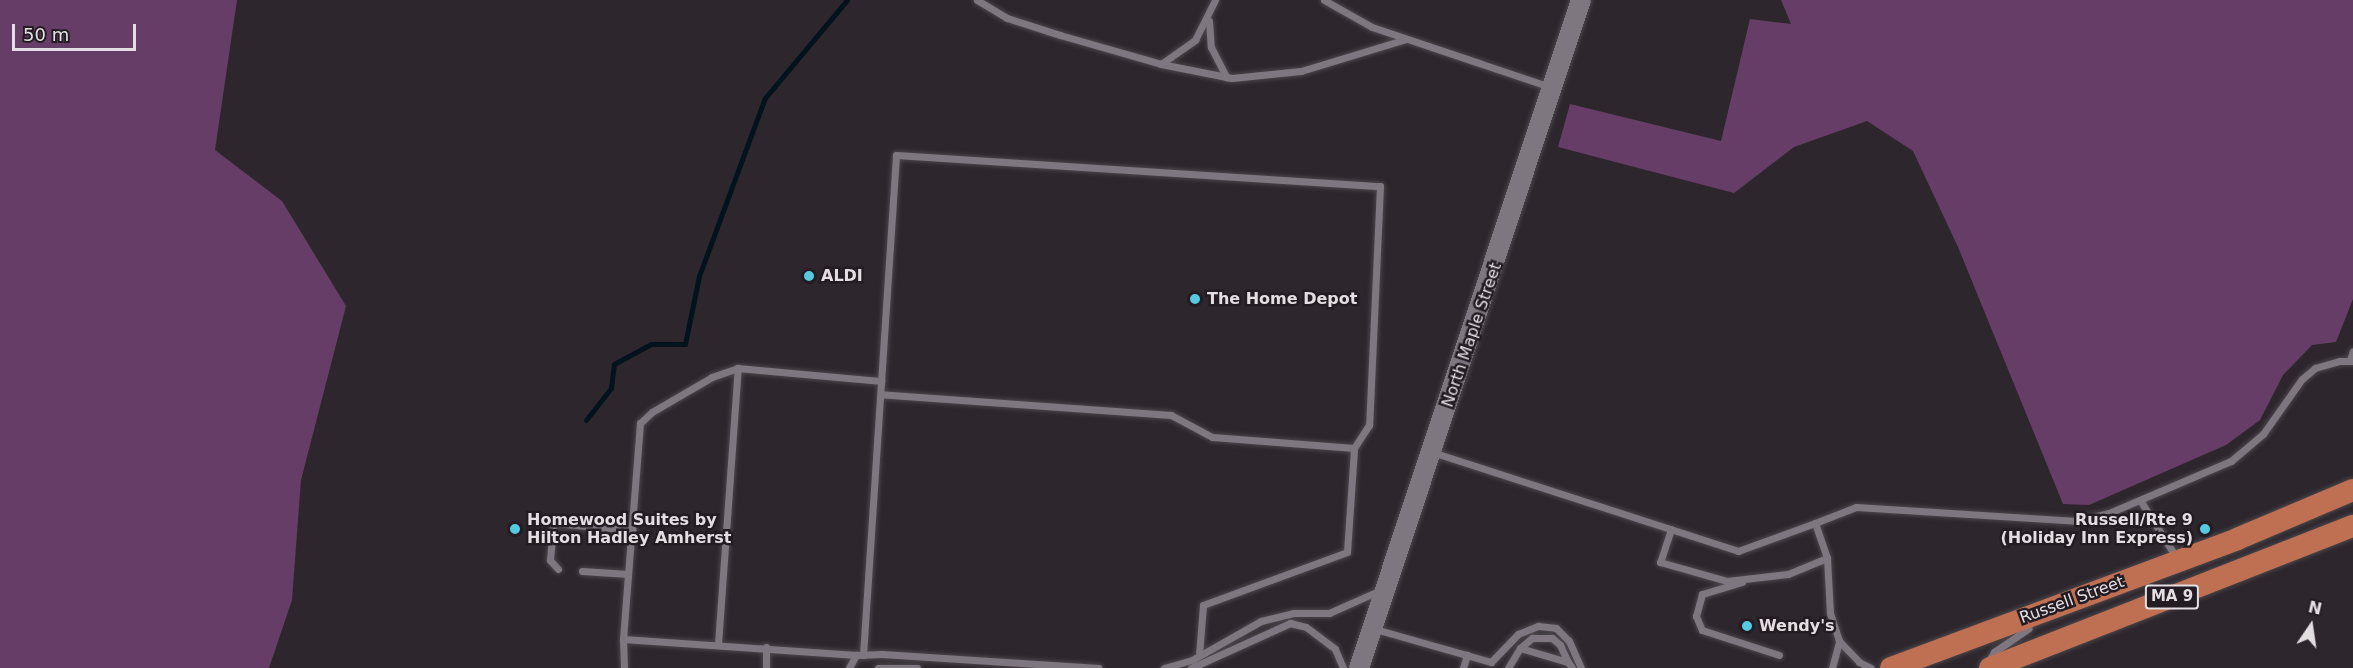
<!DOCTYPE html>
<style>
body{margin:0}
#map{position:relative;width:2353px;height:668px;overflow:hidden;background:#2d272d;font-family:"DejaVu Sans",sans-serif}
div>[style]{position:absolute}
.forest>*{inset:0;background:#663d67}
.stream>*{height:5px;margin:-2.5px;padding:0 2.5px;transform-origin:2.5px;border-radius:2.5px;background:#02131d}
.roads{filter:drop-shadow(0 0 2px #4a464a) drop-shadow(0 0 2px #4a464a)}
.service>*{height:7px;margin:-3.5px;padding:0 3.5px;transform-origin:3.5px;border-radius:3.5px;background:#7f777f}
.secondary>*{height:20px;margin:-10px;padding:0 10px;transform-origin:10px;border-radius:10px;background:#7f777f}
.trunk>*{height:22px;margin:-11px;padding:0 11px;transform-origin:11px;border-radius:11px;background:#bf6f52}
.dots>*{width:16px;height:16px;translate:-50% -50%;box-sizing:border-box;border:3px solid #231d23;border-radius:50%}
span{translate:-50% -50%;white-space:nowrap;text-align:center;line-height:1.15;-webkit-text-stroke:5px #231d23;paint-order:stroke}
.shield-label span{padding:2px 4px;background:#231d23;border:2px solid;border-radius:4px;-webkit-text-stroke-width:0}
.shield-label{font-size:15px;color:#e2dee2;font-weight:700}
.poi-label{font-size:16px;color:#e2dee2;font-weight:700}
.left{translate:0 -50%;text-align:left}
.right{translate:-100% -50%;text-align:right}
.street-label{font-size:16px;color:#e2dee2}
.north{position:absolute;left:2281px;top:596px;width:60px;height:60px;-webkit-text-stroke:4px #231d23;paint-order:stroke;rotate:13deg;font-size:16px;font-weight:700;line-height:24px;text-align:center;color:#e2dee2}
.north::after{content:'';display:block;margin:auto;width:21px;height:27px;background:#e2dee2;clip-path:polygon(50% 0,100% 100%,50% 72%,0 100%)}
.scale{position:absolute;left:12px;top:24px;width:124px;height:27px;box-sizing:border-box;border:3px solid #e2dee2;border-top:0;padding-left:8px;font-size:18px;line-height:21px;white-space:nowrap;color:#e2dee2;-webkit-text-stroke:4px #231d23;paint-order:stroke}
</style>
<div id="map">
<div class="forest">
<i style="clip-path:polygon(0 0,237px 0,215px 150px,282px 201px,346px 306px,301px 480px,292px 600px,269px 668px,0 668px)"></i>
<i style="clip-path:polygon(1781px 0,2353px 0,2353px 299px,2336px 342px,2312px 345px,2283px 375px,2260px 420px,2226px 445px,2089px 505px,2063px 504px,1958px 247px,1913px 151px,1867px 121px,1794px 147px,1734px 193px,1558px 147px,1570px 104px,1721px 141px,1750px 19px,1791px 24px)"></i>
</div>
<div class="stream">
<i style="left:586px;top:420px;width:41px;rotate:-52deg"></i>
<i style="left:611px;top:388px;width:24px;rotate:-83deg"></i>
<i style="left:614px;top:364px;width:42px;rotate:-28.4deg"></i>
<i style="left:651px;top:344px;width:34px"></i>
<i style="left:685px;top:344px;width:69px;rotate:-78.4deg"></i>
<i style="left:699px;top:276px;width:190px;rotate:-69.7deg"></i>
<i style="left:765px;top:98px;width:128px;rotate:-50.1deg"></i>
</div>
<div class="roads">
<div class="service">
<i style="left:977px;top:0;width:35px;rotate:31deg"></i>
<i style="left:1007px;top:18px;width:56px;rotate:17.8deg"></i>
<i style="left:1060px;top:35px;width:105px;rotate:16deg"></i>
<i style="left:1161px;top:64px;width:72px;rotate:11.2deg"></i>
<i style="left:1232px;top:78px;width:69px;rotate:-5.8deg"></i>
<i style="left:1301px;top:71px;width:110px;rotate:-16.9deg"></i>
<i style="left:1324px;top:0;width:55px;rotate:29.4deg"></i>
<i style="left:1372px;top:27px;width:188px;rotate:18.6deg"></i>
<i style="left:1209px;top:21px;width:26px;rotate:86deg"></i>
<i style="left:1211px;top:47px;width:34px;rotate:63deg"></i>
<i style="left:1161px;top:64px;width:42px;rotate:-35.2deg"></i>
<i style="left:1195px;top:40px;width:45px;rotate:-63.4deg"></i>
<i style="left:2350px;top:360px;width:9px;rotate:-72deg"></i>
<i style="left:738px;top:368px;width:144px;rotate:5.2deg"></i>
<i style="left:1432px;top:452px;width:322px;rotate:17.9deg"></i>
<i style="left:1738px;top:551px;width:82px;rotate:-20deg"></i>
<i style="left:1815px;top:523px;width:37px;rotate:71deg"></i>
<i style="left:1827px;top:558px;width:55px;rotate:86.9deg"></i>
<i style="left:1830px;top:613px;width:29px;rotate:72deg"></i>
<i style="left:1839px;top:641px;width:29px;rotate:46deg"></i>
<i style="left:1859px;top:662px;width:13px;rotate:27deg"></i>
<i style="left:2140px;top:500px;width:67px;rotate:57.7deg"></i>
<i style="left:1815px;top:523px;width:44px;rotate:-21.3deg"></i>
<i style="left:1856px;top:507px;width:221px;rotate:3.6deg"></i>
<i style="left:2077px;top:521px;width:33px;rotate:-14deg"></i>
<i style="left:2109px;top:513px;width:133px;rotate:-23.1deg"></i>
<i style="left:2231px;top:461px;width:42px;rotate:-40.2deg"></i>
<i style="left:2263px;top:434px;width:67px;rotate:-54.7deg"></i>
<i style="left:2302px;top:379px;width:17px;rotate:-40deg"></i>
<i style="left:2315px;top:368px;width:25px;rotate:-16deg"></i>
<i style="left:2339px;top:361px;width:14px"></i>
<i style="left:1671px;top:529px;width:35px;rotate:108deg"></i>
<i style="left:1660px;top:562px;width:70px;rotate:15.8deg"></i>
<i style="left:1727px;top:581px;width:61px;rotate:-6.5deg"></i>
<i style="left:1788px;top:574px;width:42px;rotate:-22.3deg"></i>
<i style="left:558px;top:569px;width:12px;rotate:-132deg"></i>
<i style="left:550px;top:560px;width:37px;rotate:-85deg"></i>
<i style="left:553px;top:523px;width:80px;rotate:5deg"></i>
<i style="left:582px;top:571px;width:46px;rotate:3.7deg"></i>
<i style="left:1742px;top:582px;width:42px;rotate:163.3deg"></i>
<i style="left:1702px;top:594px;width:23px;rotate:105deg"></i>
<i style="left:1696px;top:616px;width:15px;rotate:67deg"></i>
<i style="left:1702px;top:630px;width:81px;rotate:18deg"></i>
<i style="left:1375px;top:629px;width:121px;rotate:15.9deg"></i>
<i style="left:623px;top:639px;width:29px;rotate:88deg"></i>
<i style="left:718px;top:644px;width:277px;rotate:-85.9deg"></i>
<i style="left:738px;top:368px;width:28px;rotate:161deg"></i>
<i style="left:712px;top:377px;width:69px;rotate:149.7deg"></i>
<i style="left:652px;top:412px;width:16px;rotate:137deg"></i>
<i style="left:640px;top:423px;width:217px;rotate:94.5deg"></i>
<i style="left:623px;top:639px;width:234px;rotate:3.9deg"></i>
<i style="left:1520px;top:648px;width:16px;rotate:-40deg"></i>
<i style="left:1532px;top:638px;width:20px"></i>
<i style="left:1552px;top:638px;width:11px;rotate:41deg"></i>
<i style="left:1560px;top:645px;width:19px;rotate:65deg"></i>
<i style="left:863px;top:655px;width:501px;rotate:-86.22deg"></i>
<i style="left:896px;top:155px;width:485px;rotate:3.7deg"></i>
<i style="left:1380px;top:186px;width:239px;rotate:92.6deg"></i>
<i style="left:1369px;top:425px;width:27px;rotate:123deg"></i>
<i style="left:1354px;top:448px;width:142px;rotate:-175.6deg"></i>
<i style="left:1212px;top:437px;width:47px;rotate:-151.8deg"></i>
<i style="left:1171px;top:415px;width:291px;rotate:-175.9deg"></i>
<i style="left:1199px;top:655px;width:50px;rotate:-85.4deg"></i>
<i style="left:1203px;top:605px;width:153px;rotate:-20.2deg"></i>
<i style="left:1347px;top:552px;width:104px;rotate:-86.1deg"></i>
<i style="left:1491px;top:662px;width:39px;rotate:-46deg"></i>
<i style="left:1518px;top:634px;width:22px;rotate:-22deg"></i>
<i style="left:1538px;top:626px;width:18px;rotate:6deg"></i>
<i style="left:1556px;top:628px;width:18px;rotate:45deg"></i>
<i style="left:1569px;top:641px;width:30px;rotate:66deg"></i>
<i style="left:1988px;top:662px;width:12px;rotate:-59deg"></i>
<i style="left:1994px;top:652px;width:42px;rotate:-34.4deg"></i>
<i style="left:766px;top:668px;width:21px;rotate:-90deg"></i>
<i style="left:849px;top:668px;width:15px;rotate:-62deg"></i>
<i style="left:856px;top:655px;width:26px;rotate:-2deg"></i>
<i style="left:882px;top:654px;width:217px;rotate:3.7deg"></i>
<i style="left:878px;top:668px;width:39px"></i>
<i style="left:1164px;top:668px;width:29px;rotate:-16deg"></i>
<i style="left:1192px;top:660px;width:79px;rotate:-29.5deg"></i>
<i style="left:1261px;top:621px;width:34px;rotate:-14deg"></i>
<i style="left:1294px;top:613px;width:35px"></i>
<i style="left:1329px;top:613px;width:57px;rotate:-23.9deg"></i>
<i style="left:1191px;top:668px;width:109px;rotate:-24.4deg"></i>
<i style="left:1290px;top:623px;width:16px;rotate:14deg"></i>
<i style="left:1306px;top:627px;width:36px;rotate:37deg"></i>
<i style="left:1335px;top:649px;width:21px;rotate:67deg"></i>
<i style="left:1463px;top:668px;width:14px;rotate:-73deg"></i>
<i style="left:1508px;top:668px;width:23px;rotate:-59deg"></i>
<i style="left:1520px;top:648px;width:50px;rotate:16.3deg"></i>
<i style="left:1568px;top:662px;width:7px;rotate:56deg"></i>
<i style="left:1832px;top:668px;width:28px;rotate:-75deg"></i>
</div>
<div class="secondary">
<i style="left:1359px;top:668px;width:704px;rotate:-71.62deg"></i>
</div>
<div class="trunk">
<i style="left:1891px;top:668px;width:369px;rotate:-20.4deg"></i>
<i style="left:2237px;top:539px;width:126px;rotate:-22.9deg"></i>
<i style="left:1990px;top:668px;width:390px;rotate:-21.4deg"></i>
</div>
</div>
<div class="dots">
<i style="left:809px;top:276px;background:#56c9e0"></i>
<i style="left:1195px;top:299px;background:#56c9e0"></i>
<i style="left:515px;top:529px;background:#56c9e0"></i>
<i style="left:2205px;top:529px;background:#56c9e0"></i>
<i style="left:1747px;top:626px;background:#56c9e0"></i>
</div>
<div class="shield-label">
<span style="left:2172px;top:597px">MA 9</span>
</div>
<div class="poi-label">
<span class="left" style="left:821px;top:276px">ALDI</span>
<span class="left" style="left:1207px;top:299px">The Home Depot</span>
<span class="left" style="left:527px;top:529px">Homewood Suites by<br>Hilton Hadley Amherst</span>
<span class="right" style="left:2193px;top:529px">Russell/Rte 9<br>(Holiday Inn Express)</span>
<span class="left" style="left:1759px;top:626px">Wendy's</span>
</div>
<div class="street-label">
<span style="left:1472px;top:335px;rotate:-71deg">North Maple Street</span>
<span style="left:2072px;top:600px;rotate:-20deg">Russell Street</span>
</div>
<div class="north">N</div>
<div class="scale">50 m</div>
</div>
